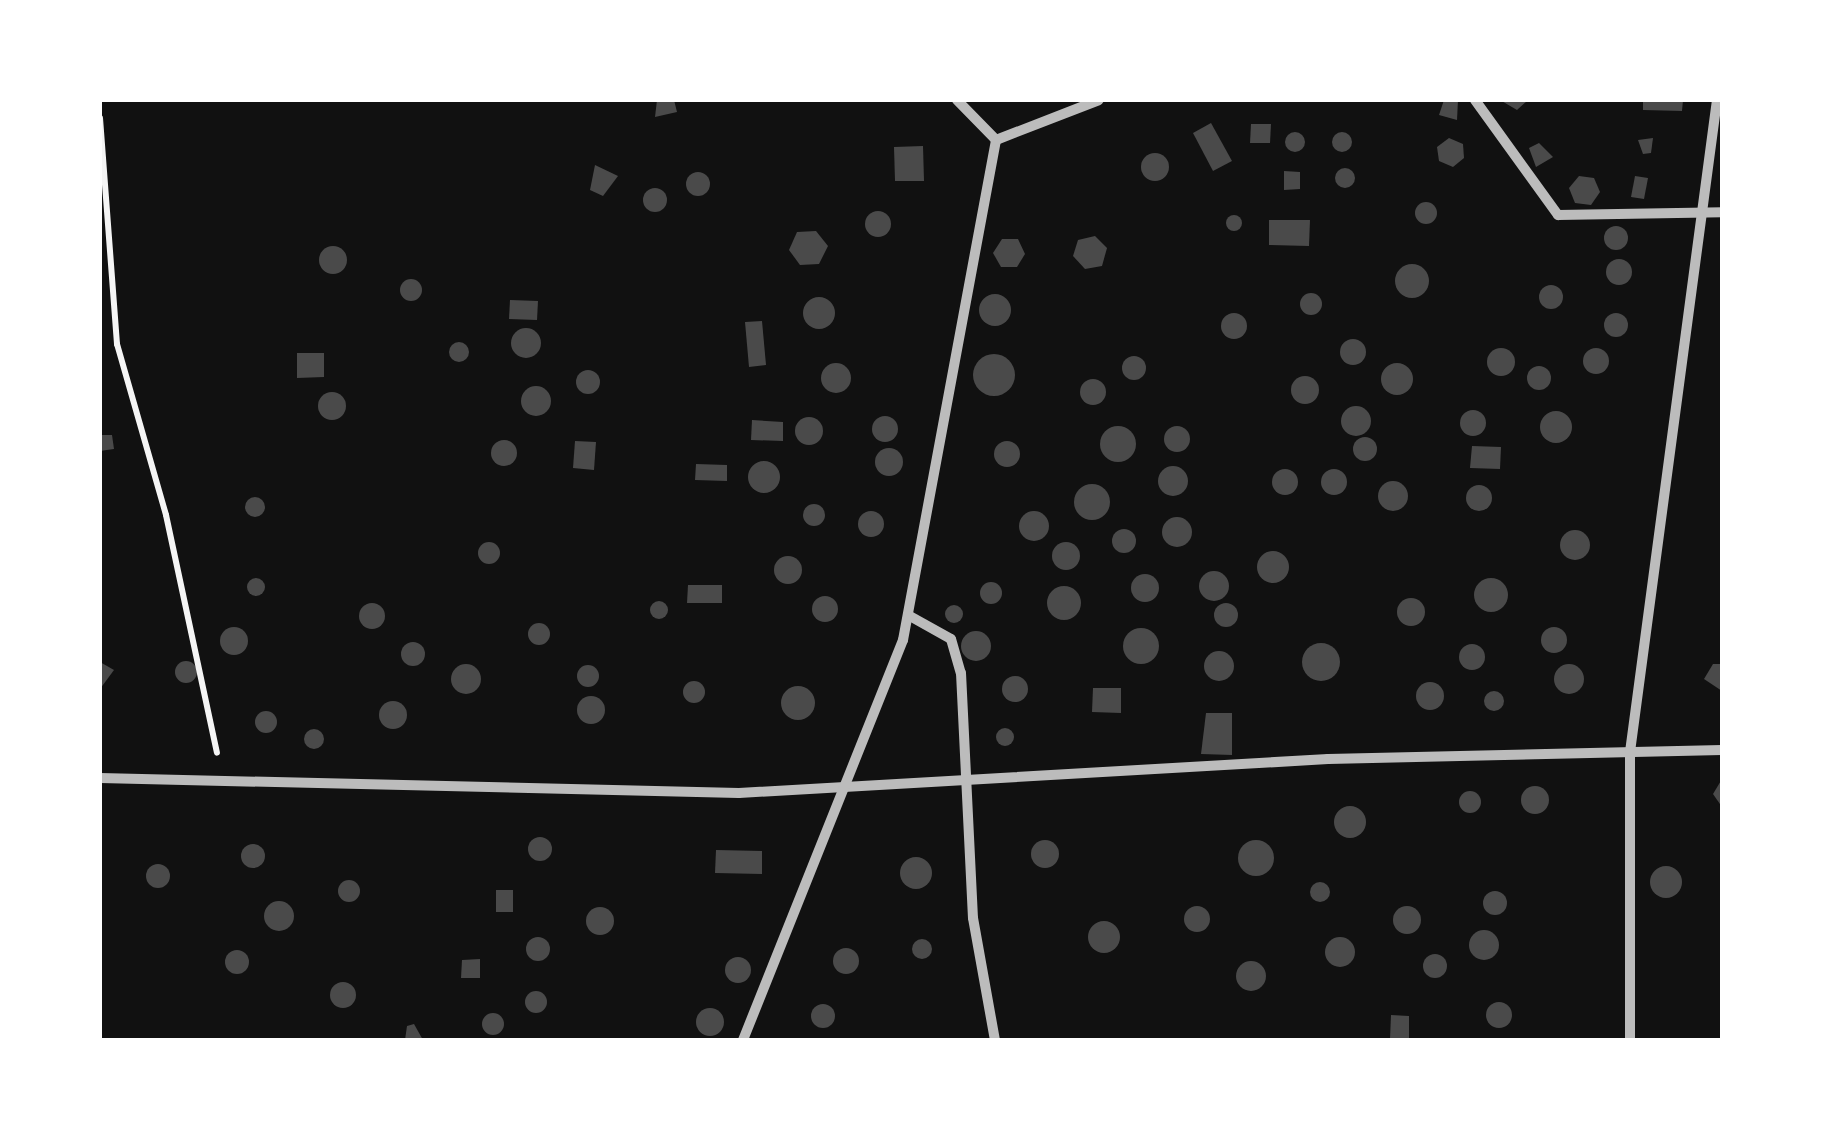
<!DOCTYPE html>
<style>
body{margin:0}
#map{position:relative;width:1822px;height:1140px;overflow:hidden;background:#111;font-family:Helvetica,sans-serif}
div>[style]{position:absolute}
.building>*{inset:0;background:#4a4a4a}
.round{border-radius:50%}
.path>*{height:6px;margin:-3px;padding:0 3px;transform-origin:3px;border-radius:3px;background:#f5f5f5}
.minor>*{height:10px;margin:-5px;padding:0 5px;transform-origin:5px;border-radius:5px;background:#bcbcbc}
span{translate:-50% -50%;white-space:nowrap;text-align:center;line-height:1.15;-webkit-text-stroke:10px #fff;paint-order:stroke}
.frame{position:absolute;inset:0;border:102px solid #fff;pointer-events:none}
</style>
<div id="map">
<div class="building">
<i style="clip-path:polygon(657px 100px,674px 100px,677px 112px,655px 117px)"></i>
<i style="clip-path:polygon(1444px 100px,1458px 100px,1457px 120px,1439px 115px)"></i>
<i style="clip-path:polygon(1500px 100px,1528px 100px,1517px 110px)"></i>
<i style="clip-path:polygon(1643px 100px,1683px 100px,1682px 111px,1643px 110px)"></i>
<i style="clip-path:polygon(1211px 123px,1232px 161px,1213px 171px,1193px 133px)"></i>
<i style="clip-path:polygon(1251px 124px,1271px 124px,1270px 143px,1250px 143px)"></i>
<i class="round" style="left:1332px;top:132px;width:20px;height:20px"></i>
<i class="round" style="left:1285px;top:132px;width:20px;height:20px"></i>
<i style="clip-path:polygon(1449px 138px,1463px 144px,1464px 158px,1453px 167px,1439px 161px,1437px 147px)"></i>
<i style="clip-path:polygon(1653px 138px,1651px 153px,1643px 154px,1638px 140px)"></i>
<i style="clip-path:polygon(1539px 143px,1553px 157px,1536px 167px,1529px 148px)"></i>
<i style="clip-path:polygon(923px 146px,924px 181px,895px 181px,894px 147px)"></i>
<i class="round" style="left:1141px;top:153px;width:28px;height:28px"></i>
<i style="clip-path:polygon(595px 165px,618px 176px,603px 196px,590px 190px)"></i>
<i class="round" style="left:1335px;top:168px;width:20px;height:20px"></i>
<i style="clip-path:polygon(1284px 171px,1300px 172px,1300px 189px,1284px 190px)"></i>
<i class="round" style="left:686px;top:172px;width:24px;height:24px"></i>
<i style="clip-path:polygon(1579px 176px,1594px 178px,1600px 192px,1591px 205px,1575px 203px,1569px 188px)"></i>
<i style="clip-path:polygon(1635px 176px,1648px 178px,1644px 199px,1631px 197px)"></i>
<i class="round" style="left:643px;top:188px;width:24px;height:24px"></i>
<i class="round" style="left:1415px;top:202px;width:22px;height:22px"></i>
<i class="round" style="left:865px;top:211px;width:26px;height:26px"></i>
<i class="round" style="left:1226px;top:215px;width:16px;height:16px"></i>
<i style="clip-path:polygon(1269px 220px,1310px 220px,1309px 246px,1269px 245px)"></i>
<i class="round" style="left:1604px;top:226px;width:24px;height:24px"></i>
<i style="clip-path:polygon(816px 231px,828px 246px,819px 264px,800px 265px,789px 250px,797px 232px)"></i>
<i style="clip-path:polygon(1095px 236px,1107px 248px,1102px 266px,1085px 269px,1073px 256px,1078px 240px)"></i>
<i style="clip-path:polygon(1002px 239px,1018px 239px,1025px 254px,1017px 267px,1001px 267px,993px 253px)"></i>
<i class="round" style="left:319px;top:246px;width:28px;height:28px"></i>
<i class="round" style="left:1606px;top:259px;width:26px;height:26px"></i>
<i class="round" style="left:1395px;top:264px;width:34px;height:34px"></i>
<i class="round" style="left:400px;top:279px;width:22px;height:22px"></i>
<i class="round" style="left:1539px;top:285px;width:24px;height:24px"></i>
<i class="round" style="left:1300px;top:293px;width:22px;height:22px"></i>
<i class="round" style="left:979px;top:294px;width:32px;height:32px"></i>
<i class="round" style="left:803px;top:297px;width:32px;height:32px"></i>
<i style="clip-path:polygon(510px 300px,538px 301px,537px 320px,509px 319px)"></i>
<i class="round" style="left:1221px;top:313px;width:26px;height:26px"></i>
<i class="round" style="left:1604px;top:313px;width:24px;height:24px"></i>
<i style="clip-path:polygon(762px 321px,766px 365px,749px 367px,745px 322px)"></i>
<i class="round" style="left:511px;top:328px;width:30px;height:30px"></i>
<i class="round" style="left:1340px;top:339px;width:26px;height:26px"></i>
<i class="round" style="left:449px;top:342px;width:20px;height:20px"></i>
<i class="round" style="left:1487px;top:348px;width:28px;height:28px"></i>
<i class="round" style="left:1583px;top:348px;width:26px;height:26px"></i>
<i style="clip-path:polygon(297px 353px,324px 353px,324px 377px,297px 378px)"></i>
<i class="round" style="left:973px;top:354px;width:42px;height:42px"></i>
<i class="round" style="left:1122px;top:356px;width:24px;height:24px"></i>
<i class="round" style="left:821px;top:363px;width:30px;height:30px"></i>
<i class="round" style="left:1381px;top:363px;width:32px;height:32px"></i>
<i class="round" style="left:1527px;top:366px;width:24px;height:24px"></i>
<i class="round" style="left:576px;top:370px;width:24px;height:24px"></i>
<i class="round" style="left:1291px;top:376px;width:28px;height:28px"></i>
<i class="round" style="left:1080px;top:379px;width:26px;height:26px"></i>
<i class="round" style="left:521px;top:386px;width:30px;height:30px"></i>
<i class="round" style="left:318px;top:392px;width:28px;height:28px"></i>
<i class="round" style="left:1341px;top:406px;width:30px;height:30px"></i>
<i class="round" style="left:1460px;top:410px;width:26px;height:26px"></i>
<i class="round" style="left:1540px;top:411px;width:32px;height:32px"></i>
<i class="round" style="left:872px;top:416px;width:26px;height:26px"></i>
<i class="round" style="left:795px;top:417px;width:28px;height:28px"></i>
<i style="clip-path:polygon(752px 420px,783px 422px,783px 441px,751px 440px)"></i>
<i class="round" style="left:1100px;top:426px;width:36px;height:36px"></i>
<i class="round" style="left:1164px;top:426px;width:26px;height:26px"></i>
<i style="clip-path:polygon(100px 435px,112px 435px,114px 449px,100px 451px)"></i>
<i class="round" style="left:1353px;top:437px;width:24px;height:24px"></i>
<i class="round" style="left:491px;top:440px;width:26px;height:26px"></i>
<i style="clip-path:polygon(575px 441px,596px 442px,594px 470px,573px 468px)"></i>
<i class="round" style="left:994px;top:441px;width:26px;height:26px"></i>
<i style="clip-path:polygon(1472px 446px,1501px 447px,1500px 469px,1470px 468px)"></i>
<i class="round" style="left:875px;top:448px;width:28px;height:28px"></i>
<i class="round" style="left:748px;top:461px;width:32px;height:32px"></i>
<i style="clip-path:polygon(696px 464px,727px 465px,727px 481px,695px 480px)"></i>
<i class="round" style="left:1158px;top:466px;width:30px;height:30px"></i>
<i class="round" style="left:1321px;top:469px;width:26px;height:26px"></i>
<i class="round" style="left:1272px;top:469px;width:26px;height:26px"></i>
<i class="round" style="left:1378px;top:481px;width:30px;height:30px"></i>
<i class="round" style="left:1074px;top:484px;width:36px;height:36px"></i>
<i class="round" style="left:1466px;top:485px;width:26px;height:26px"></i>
<i class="round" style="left:245px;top:497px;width:20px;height:20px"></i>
<i class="round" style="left:803px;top:504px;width:22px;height:22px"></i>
<i class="round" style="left:1019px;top:511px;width:30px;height:30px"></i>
<i class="round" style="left:858px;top:511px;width:26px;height:26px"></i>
<i class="round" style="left:1162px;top:517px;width:30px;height:30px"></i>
<i class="round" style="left:1112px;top:529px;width:24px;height:24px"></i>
<i class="round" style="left:1560px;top:530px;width:30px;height:30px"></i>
<i class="round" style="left:1052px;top:542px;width:28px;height:28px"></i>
<i class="round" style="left:478px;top:542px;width:22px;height:22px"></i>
<i class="round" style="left:1257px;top:551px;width:32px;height:32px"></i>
<i class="round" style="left:774px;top:556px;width:28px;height:28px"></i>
<i class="round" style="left:1199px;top:571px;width:30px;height:30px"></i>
<i class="round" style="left:1131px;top:574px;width:28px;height:28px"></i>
<i class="round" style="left:247px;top:578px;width:18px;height:18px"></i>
<i class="round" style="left:1474px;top:578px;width:34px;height:34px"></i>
<i class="round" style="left:980px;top:582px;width:22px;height:22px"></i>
<i style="clip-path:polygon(688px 585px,722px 585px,722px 603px,687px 603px)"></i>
<i class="round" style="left:1047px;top:586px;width:34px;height:34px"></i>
<i class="round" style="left:812px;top:596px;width:26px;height:26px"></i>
<i class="round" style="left:1397px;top:598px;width:28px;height:28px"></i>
<i class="round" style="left:650px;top:601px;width:18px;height:18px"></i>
<i class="round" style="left:1214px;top:603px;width:24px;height:24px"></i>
<i class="round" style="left:359px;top:603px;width:26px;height:26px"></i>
<i class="round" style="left:945px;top:605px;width:18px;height:18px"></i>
<i class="round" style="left:528px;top:623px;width:22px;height:22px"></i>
<i class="round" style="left:220px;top:627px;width:28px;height:28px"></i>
<i class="round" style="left:1541px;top:627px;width:26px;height:26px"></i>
<i class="round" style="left:1123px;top:628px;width:36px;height:36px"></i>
<i class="round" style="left:961px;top:631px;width:30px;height:30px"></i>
<i class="round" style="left:401px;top:642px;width:24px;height:24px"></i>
<i class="round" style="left:1302px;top:643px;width:38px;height:38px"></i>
<i class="round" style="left:1459px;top:644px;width:26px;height:26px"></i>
<i class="round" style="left:1204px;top:651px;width:30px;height:30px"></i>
<i class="round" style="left:175px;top:661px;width:22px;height:22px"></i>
<i style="clip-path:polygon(100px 662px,114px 670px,100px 689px)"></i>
<i class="round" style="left:1554px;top:664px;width:30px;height:30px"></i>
<i style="clip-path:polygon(1713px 664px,1722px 664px,1722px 691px,1704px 679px)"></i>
<i class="round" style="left:451px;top:664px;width:30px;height:30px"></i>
<i class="round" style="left:577px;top:665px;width:22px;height:22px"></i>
<i class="round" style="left:1002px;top:676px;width:26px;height:26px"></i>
<i class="round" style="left:683px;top:681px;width:22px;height:22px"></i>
<i class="round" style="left:1416px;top:682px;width:28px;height:28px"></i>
<i class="round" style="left:781px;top:686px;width:34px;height:34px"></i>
<i style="clip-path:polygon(1093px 688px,1121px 688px,1121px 713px,1092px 712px)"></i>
<i class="round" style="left:1484px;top:691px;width:20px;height:20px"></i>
<i class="round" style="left:577px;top:696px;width:28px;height:28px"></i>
<i class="round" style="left:379px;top:701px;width:28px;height:28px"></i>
<i class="round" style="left:255px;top:711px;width:22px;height:22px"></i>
<i style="clip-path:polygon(1206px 713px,1232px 713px,1232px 755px,1201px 754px)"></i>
<i class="round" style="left:996px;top:728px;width:18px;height:18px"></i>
<i class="round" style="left:304px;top:729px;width:20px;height:20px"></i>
<i style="clip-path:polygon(1722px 779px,1722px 807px,1713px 794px)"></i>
<i class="round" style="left:1521px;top:786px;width:28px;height:28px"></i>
<i class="round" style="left:1459px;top:791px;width:22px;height:22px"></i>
<i class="round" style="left:1334px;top:806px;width:32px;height:32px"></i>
<i class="round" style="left:528px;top:837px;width:24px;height:24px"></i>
<i class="round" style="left:1238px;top:840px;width:36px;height:36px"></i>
<i class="round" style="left:1031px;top:840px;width:28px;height:28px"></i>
<i class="round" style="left:241px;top:844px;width:24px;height:24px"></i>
<i style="clip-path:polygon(716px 850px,762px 851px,762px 874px,715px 873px)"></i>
<i class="round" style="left:900px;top:857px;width:32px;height:32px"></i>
<i class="round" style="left:146px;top:864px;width:24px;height:24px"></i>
<i class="round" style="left:1650px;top:866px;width:32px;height:32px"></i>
<i class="round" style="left:338px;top:880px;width:22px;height:22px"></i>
<i class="round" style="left:1310px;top:882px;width:20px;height:20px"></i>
<i style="clip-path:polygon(496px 890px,513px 890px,513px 912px,496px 912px)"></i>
<i class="round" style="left:1483px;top:891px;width:24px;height:24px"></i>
<i class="round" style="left:264px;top:901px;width:30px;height:30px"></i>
<i class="round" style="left:1184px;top:906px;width:26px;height:26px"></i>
<i class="round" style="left:1393px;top:906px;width:28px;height:28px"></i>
<i class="round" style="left:586px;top:907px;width:28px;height:28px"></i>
<i class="round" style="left:1088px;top:921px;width:32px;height:32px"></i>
<i class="round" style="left:1469px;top:930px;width:30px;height:30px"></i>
<i class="round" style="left:526px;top:937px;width:24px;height:24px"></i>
<i class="round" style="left:1325px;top:937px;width:30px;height:30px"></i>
<i class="round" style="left:912px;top:939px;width:20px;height:20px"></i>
<i class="round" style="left:833px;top:948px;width:26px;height:26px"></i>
<i class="round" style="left:225px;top:950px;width:24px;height:24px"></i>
<i class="round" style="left:1423px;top:954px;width:24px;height:24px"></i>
<i class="round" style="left:725px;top:957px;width:26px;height:26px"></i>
<i style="clip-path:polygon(480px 959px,480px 978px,461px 978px,462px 960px)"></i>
<i class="round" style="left:1236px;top:961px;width:30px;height:30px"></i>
<i class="round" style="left:330px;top:982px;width:26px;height:26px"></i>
<i class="round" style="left:525px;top:991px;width:22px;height:22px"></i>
<i class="round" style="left:1486px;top:1002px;width:26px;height:26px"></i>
<i class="round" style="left:811px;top:1004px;width:24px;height:24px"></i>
<i class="round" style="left:696px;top:1008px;width:28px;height:28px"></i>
<i class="round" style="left:482px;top:1013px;width:22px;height:22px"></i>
<i style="clip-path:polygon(1391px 1015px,1409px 1016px,1409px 1040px,1390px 1039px)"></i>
<i style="clip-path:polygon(414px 1024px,423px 1040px,405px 1040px,407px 1026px)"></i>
</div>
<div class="path">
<i style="left:100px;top:118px;width:227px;rotate:85.7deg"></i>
<i style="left:117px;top:344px;width:178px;rotate:74deg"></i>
<i style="left:166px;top:515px;width:243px;rotate:77.9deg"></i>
</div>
<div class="minor">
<i style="left:957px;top:100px;width:56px;rotate:45.7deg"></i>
<i style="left:1475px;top:100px;width:142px;rotate:54.2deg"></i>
<i style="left:1558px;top:215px;width:164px;rotate:-1deg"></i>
<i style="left:996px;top:140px;width:110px;rotate:-21.2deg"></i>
<i style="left:908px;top:615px;width:49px;rotate:29.2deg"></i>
<i style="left:951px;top:639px;width:35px;rotate:74deg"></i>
<i style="left:961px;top:673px;width:245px;rotate:87.2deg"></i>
<i style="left:973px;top:918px;width:124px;rotate:79.8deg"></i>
<i style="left:100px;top:778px;width:639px;rotate:1.34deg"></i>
<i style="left:739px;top:793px;width:590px;rotate:-3.3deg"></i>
<i style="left:1328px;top:759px;width:394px;rotate:-1.3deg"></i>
<i style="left:743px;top:1040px;width:431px;rotate:-68.2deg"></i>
<i style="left:903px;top:640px;width:509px;rotate:-79.46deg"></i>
<i style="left:1630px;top:1040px;width:288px;rotate:-90deg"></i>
<i style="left:1630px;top:752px;width:658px;rotate:-82.4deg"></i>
</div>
<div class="frame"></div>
</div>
